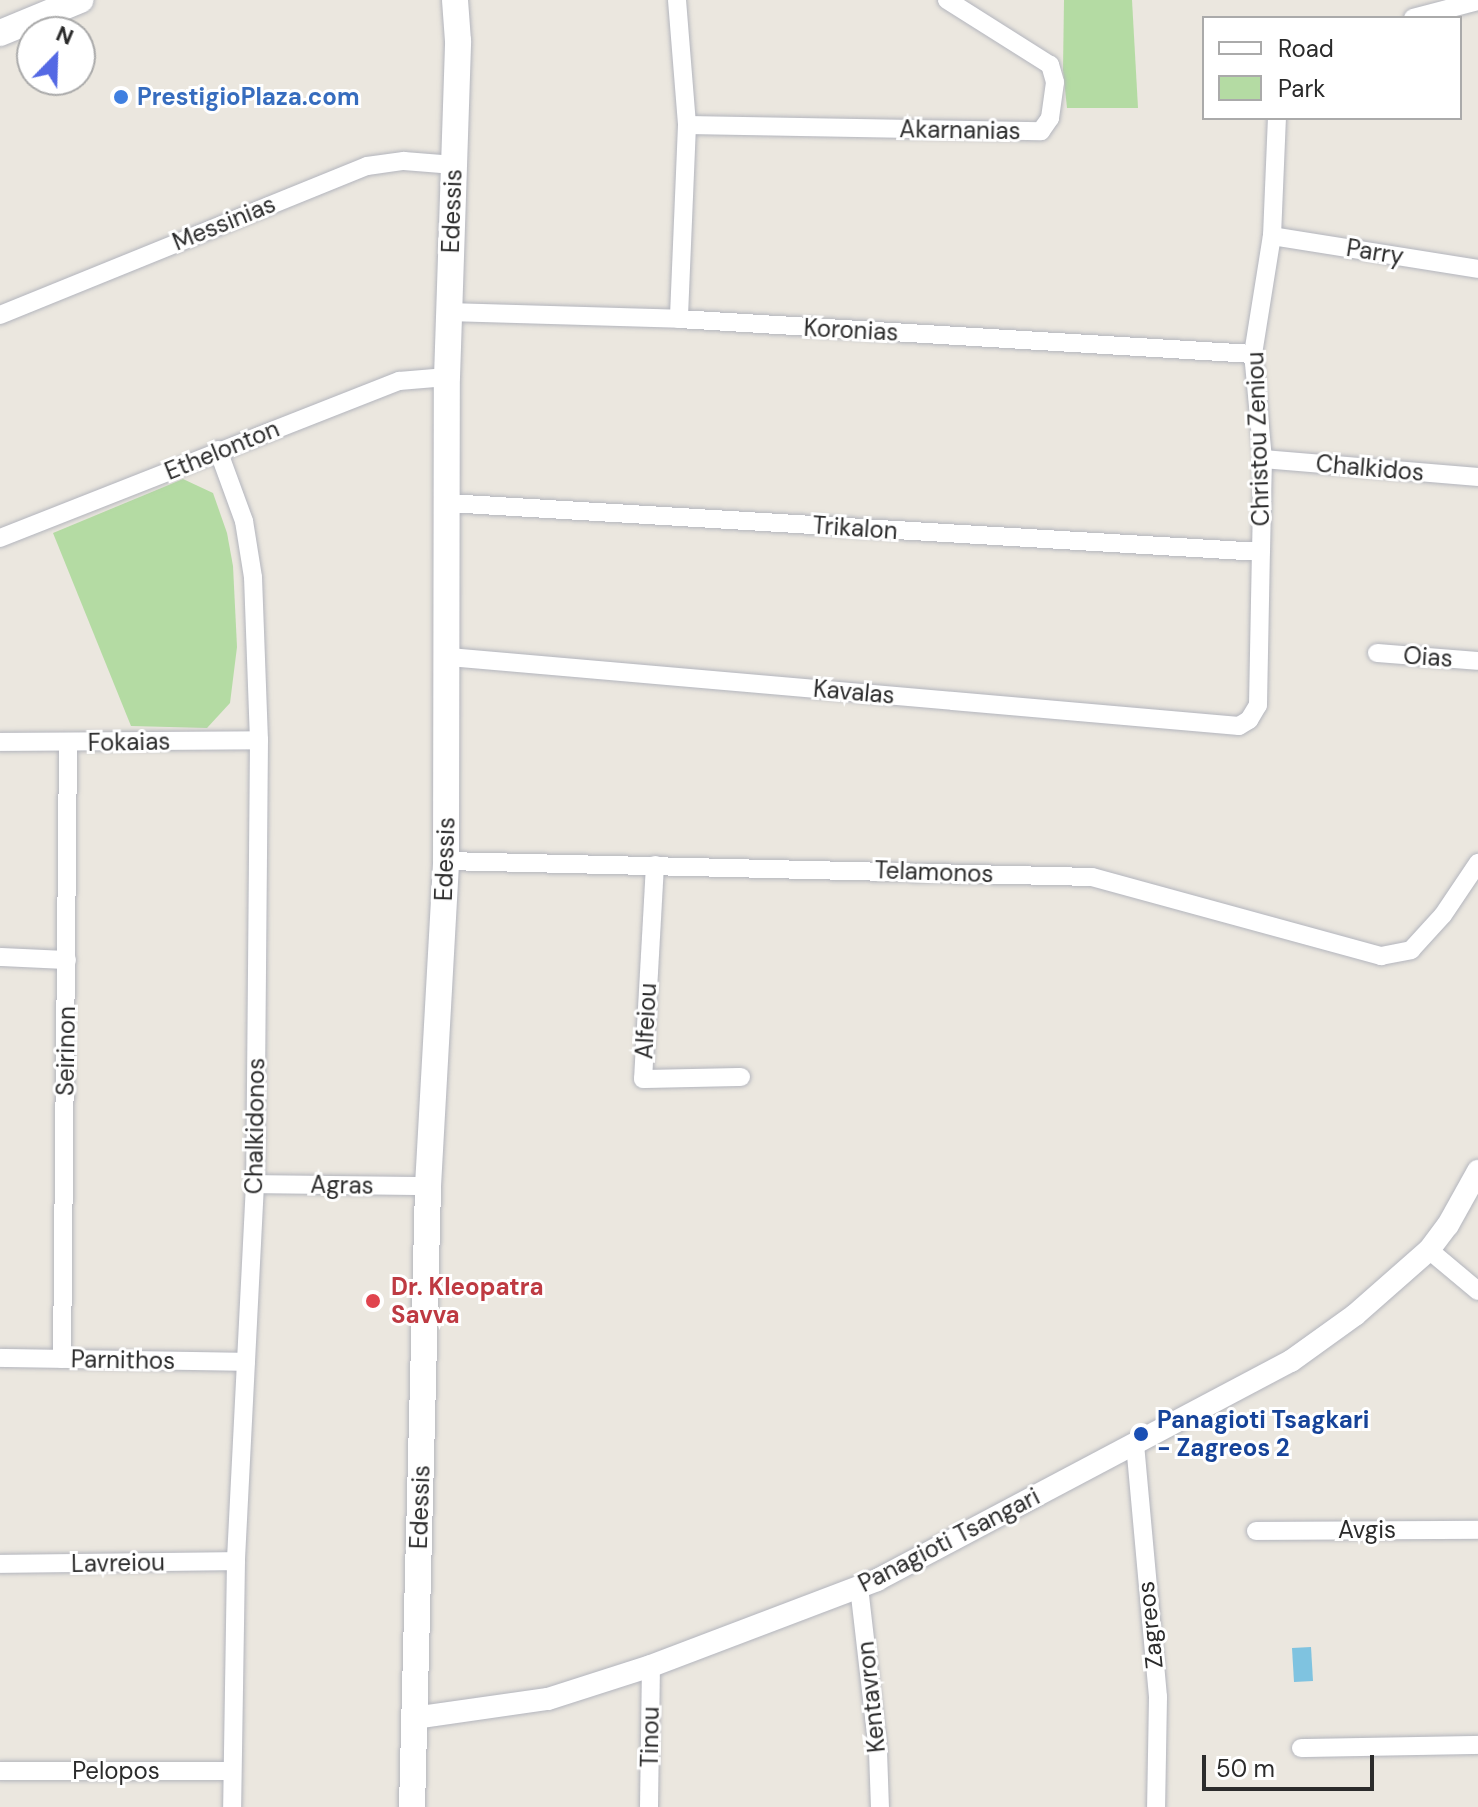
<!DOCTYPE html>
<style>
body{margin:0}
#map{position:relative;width:1478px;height:1807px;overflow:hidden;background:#ebe7df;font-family:"DM Sans",sans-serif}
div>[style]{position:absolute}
.green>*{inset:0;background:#b4dba3}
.water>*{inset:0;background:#7fc3e0}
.roads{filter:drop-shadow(0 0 2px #b3b5bd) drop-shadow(0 0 2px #b3b5bd)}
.minor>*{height:18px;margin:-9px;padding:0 9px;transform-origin:9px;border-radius:9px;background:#fff}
.tertiary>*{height:22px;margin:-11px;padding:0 11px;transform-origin:11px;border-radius:11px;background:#fff}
.secondary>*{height:26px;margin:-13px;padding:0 13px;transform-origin:13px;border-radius:13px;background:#fff}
.dots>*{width:22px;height:22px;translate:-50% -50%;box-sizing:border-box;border:4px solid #fff;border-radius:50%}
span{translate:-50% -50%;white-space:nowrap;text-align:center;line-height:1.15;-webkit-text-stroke:6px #fff;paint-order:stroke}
.shop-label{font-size:24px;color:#366cbe;font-weight:700}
.left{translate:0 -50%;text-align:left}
.street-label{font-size:24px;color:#2b2b2b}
.health-label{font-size:24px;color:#be3a42;font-weight:700}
.transit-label{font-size:24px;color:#164399;font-weight:700}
.legend{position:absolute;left:1202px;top:16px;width:260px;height:104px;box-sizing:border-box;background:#fff;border:2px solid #aaa;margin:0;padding:10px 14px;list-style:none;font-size:24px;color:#2b2b2b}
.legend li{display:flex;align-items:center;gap:16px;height:40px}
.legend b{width:40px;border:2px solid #aaa}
.north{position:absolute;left:16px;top:16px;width:80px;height:80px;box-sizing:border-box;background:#fff;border:2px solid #aaa;border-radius:50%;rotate:23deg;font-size:22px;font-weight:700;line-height:32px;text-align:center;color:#2b2b2b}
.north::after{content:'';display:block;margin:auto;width:28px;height:36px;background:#5469e4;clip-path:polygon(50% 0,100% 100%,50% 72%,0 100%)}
.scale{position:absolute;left:1202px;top:1755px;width:172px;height:36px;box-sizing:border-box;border:4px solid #2b2b2b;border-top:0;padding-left:10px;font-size:24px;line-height:28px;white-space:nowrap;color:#2b2b2b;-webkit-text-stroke:6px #fff;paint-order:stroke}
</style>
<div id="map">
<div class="green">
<i style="clip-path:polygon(1064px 0,1132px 0,1138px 108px,1067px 108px,1063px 70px)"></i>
<i style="clip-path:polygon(183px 479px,213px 493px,227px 533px,233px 566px,237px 647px,230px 703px,207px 728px,131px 726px,53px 533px)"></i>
</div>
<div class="water">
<i style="clip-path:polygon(1311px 1647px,1313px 1681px,1294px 1682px,1292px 1648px)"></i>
</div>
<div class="roads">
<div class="minor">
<i style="left:677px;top:0;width:125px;rotate:85.4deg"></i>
<i style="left:687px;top:125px;width:194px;rotate:92.4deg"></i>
<i style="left:1413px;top:18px;width:67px;rotate:-14.7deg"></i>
<i style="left:687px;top:125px;width:354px;rotate:1deg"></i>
<i style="left:1041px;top:131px;width:16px;rotate:-55deg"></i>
<i style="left:1050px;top:118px;width:36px;rotate:-82deg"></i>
<i style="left:1055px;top:82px;width:18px;rotate:-106deg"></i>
<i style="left:1050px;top:65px;width:122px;rotate:-147.7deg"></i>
<i style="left:1272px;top:236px;width:209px;rotate:9.1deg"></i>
<i style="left:448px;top:312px;width:231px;rotate:1.7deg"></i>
<i style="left:679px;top:319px;width:575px;rotate:3.49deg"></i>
<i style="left:0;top:315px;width:396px;rotate:-22.1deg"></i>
<i style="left:367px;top:166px;width:37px;rotate:-8deg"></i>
<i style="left:404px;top:161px;width:50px;rotate:4.6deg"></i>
<i style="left:218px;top:450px;width:76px;rotate:69.9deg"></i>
<i style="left:244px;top:521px;width:57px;rotate:80.9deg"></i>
<i style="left:253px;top:577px;width:163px;rotate:87.9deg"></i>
<i style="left:259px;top:740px;width:444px;rotate:90.5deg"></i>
<i style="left:255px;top:1184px;width:377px;rotate:92.9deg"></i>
<i style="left:236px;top:1561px;width:246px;rotate:90.9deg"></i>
<i style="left:1263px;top:459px;width:216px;rotate:4.8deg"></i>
<i style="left:448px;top:503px;width:814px;rotate:3.45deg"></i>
<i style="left:0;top:538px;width:429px;rotate:-21.5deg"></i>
<i style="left:399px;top:381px;width:48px;rotate:-4.8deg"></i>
<i style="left:1377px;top:653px;width:101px;rotate:4.5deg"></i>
<i style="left:449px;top:657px;width:793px;rotate:4.99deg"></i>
<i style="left:1239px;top:726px;width:12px;rotate:-31deg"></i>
<i style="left:1249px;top:720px;width:17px;rotate:-59deg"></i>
<i style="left:1258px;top:705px;width:153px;rotate:-88.9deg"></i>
<i style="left:1261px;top:552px;width:93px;rotate:-88.8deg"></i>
<i style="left:1263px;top:459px;width:105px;rotate:-95.4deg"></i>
<i style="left:1253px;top:354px;width:120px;rotate:-80.9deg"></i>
<i style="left:1272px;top:236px;width:118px;rotate:-87.6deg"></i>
<i style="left:0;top:742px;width:259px;rotate:-0.4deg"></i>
<i style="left:446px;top:861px;width:646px;rotate:1.42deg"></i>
<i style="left:1092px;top:877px;width:300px;rotate:15.3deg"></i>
<i style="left:1381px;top:956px;width:31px;rotate:-11deg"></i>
<i style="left:1411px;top:950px;width:47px;rotate:-47.6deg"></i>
<i style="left:1443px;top:915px;width:63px;rotate:-56.1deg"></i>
<i style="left:655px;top:865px;width:214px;rotate:93.2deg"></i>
<i style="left:643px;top:1079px;width:98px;rotate:-1.2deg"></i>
<i style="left:0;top:957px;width:67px;rotate:2.6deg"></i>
<i style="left:255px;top:1184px;width:173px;rotate:0.7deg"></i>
<i style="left:1429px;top:1250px;width:64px;rotate:39.9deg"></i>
<i style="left:0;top:1358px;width:246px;rotate:0.9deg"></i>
<i style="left:62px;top:1359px;width:616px;rotate:-89.44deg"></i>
<i style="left:1135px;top:1444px;width:254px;rotate:84.8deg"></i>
<i style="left:1158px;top:1697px;width:110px;rotate:91deg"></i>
<i style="left:1256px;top:1531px;width:222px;rotate:-0.3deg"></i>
<i style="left:0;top:1564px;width:236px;rotate:-0.7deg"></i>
<i style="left:859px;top:1587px;width:165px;rotate:83.4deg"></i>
<i style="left:878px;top:1751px;width:56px;rotate:88deg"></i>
<i style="left:1301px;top:1748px;width:177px;rotate:-1deg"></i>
<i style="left:0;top:1771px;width:232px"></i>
<i style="left:649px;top:1807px;width:141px;rotate:-89.2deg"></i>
</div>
<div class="tertiary">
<i style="left:414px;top:1718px;width:135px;rotate:-8.1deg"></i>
<i style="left:548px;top:1699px;width:108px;rotate:-17.8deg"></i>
<i style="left:651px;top:1666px;width:242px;rotate:-20.8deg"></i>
<i style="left:877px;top:1580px;width:468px;rotate:-27.9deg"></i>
<i style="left:1291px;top:1361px;width:79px;rotate:-35.7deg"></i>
<i style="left:1355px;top:1315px;width:98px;rotate:-41.3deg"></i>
<i style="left:1429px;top:1250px;width:31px;rotate:-53deg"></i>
<i style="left:1448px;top:1225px;width:62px;rotate:-60.9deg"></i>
</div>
<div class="secondary">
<i style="left:0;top:33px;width:87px;rotate:-22.4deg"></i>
<i style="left:412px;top:1807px;width:621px;rotate:-88.52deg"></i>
<i style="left:428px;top:1186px;width:325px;rotate:-86.8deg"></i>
<i style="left:446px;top:861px;width:484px;rotate:-89.9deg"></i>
<i style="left:447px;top:377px;width:336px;rotate:-88.1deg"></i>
<i style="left:458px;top:41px;width:41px;rotate:-94.2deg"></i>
</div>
</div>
<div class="dots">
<i style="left:121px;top:97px;background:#3f7fe0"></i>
<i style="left:373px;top:1301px;background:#e0444e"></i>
<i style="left:1141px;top:1434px;background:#1a4fb4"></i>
</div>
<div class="shop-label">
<span class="left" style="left:137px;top:97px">PrestigioPlaza.com</span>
</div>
<div class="street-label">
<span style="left:960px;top:130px;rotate:1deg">Akarnanias</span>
<span style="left:452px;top:211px;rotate:-88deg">Edessis</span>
<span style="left:224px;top:223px;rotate:-22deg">Messinias</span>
<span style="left:1375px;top:252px;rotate:9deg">Parry</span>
<span style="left:851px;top:330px;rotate:3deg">Koronias</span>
<span style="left:1258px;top:439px;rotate:-92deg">Christou Zeniou</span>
<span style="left:222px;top:450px;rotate:-22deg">Ethelonton</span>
<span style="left:1370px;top:468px;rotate:5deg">Chalkidos</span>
<span style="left:855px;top:528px;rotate:4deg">Trikalon</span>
<span style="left:1428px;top:657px;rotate:4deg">Oias</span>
<span style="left:854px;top:692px;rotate:5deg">Kavalas</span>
<span style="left:129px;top:742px;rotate:-1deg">Fokaias</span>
<span style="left:445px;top:859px;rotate:-88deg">Edessis</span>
<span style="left:934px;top:872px;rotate:2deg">Telamonos</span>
<span style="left:646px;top:1021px;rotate:-87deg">Alfeiou</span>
<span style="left:66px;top:1051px;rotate:-89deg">Seirinon</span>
<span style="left:255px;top:1126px;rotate:-89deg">Chalkidonos</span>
<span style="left:342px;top:1185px;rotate:1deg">Agras</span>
<span style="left:123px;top:1360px;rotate:1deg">Parnithos</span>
<span style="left:420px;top:1507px;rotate:-88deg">Edessis</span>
<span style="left:1367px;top:1530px">Avgis</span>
<span style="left:949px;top:1540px;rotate:-27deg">Panagioti Tsangari</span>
<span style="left:118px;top:1563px;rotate:-1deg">Lavreiou</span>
<span style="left:1150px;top:1625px;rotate:-96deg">Zagreos</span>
<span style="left:871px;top:1697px;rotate:-96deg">Kentavron</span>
<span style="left:650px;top:1737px;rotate:-89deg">Tinou</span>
<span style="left:116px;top:1771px">Pelopos</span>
</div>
<div class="health-label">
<span class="left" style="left:391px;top:1301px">Dr. Kleopatra<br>Savva</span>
</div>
<div class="transit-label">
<span class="left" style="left:1157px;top:1434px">Panagioti Tsagkari<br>- Zagreos 2</span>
</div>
<ul class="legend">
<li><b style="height:10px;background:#fff"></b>Road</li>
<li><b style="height:22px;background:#b4dba3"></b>Park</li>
</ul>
<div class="north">N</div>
<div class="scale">50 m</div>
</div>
